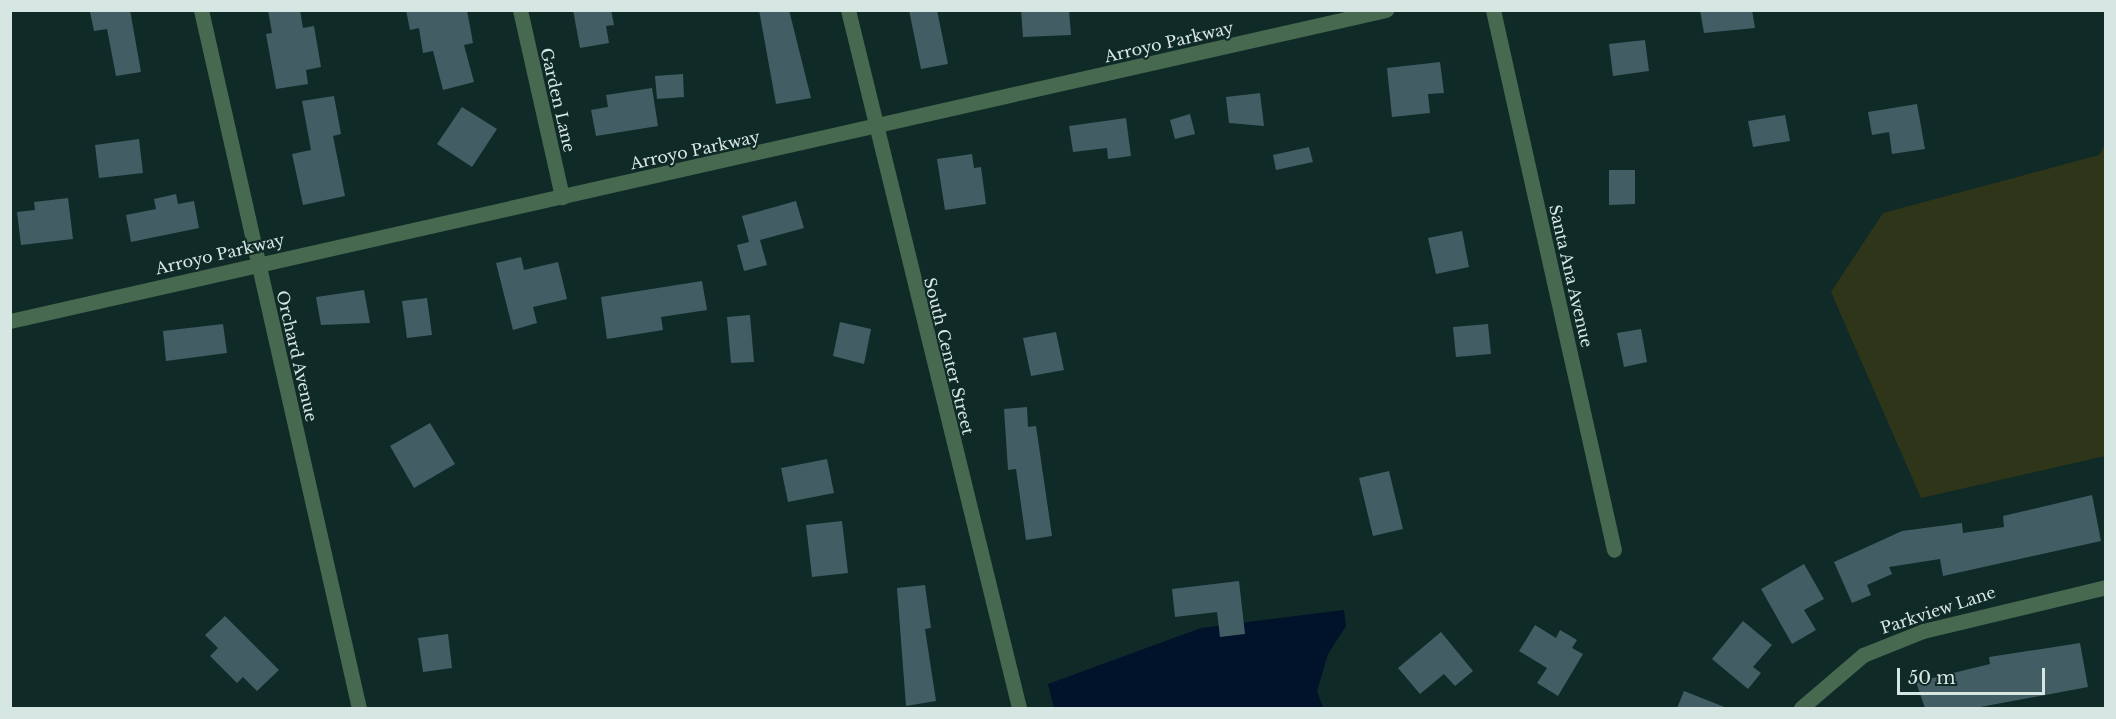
<!DOCTYPE html>
<style>
body{margin:0}
#map{position:relative;width:2116px;height:719px;overflow:hidden;background:#0f2a27;font-family:"Libre Baskerville",serif}
div>[style]{position:absolute}
.green>*{inset:0;background:#2f3518}
.water>*{inset:0;background:#00132b}
.building>*{inset:0;background:#435d65}
.minor>*{height:15px;margin:-7.5px;padding:0 7.5px;transform-origin:7.5px;border-radius:7.5px;background:#46694f}
.tertiary>*{height:15px;margin:-7.5px;padding:0 7.5px;transform-origin:7.5px;border-radius:7.5px;background:#46694f}
span{translate:-50% -50%;white-space:nowrap;text-align:center;line-height:1.15;-webkit-text-stroke:4.5px #0f2a27;paint-order:stroke}
.street-label{font-size:16px;color:#d6e6e3}
.frame{position:absolute;inset:0;border:12px solid #d6e6e3;pointer-events:none}
.scale{position:absolute;left:1897px;top:668px;width:148px;height:27px;box-sizing:border-box;border:3px solid #d6e6e3;border-top:0;padding-left:8px;font-size:18px;line-height:21px;white-space:nowrap;color:#d6e6e3;-webkit-text-stroke:4px #0f2a27;paint-order:stroke}
</style>
<div id="map">
<div class="green">
<i style="clip-path:polygon(2105px 145px,2105px 456px,1921px 498px,1831px 292px,1883px 213px,2099px 155px)"></i>
</div>
<div class="water">
<i style="clip-path:polygon(1344px 610px,1346px 626px,1328px 654px,1317px 691px,1323px 708px,1054px 708px,1048px 684px,1201px 628px)"></i>
</div>
<div class="building">
<i style="clip-path:polygon(130px 10px,141px 72px,116px 76px,107px 29px,94px 31px,90px 12px)"></i>
<i style="clip-path:polygon(268px 10px,300px 10px,303px 28px,314px 26px,321px 67px,306px 70px,308px 84px,276px 89px,266px 34px,272px 33px)"></i>
<i style="clip-path:polygon(406px 10px,467px 10px,473px 43px,464px 45px,474px 82px,443px 90px,433px 51px,423px 53px,419px 28px,410px 30px)"></i>
<i style="clip-path:polygon(573px 10px,611px 10px,614px 25px,606px 26px,609px 43px,580px 48px)"></i>
<i style="clip-path:polygon(759px 10px,789px 10px,811px 98px,776px 104px)"></i>
<i style="clip-path:polygon(909px 10px,937px 10px,948px 64px,921px 69px)"></i>
<i style="clip-path:polygon(1021px 10px,1069px 10px,1071px 35px,1023px 37px)"></i>
<i style="clip-path:polygon(1700px 10px,1752px 10px,1755px 28px,1704px 33px)"></i>
<i style="clip-path:polygon(1645px 40px,1649px 71px,1613px 76px,1609px 44px)"></i>
<i style="clip-path:polygon(1440px 62px,1444px 93px,1428px 94px,1430px 113px,1392px 117px,1387px 68px)"></i>
<i style="clip-path:polygon(683px 74px,684px 97px,657px 99px,655px 76px)"></i>
<i style="clip-path:polygon(652px 88px,658px 126px,596px 136px,591px 110px,608px 107px,606px 95px)"></i>
<i style="clip-path:polygon(1260px 93px,1264px 126px,1229px 123px,1226px 97px)"></i>
<i style="clip-path:polygon(334px 96px,341px 134px,333px 136px,345px 196px,303px 205px,292px 154px,311px 150px,302px 101px)"></i>
<i style="clip-path:polygon(1917px 104px,1925px 149px,1892px 154px,1889px 132px,1872px 135px,1868px 112px)"></i>
<i style="clip-path:polygon(462px 107px,497px 129px,472px 167px,437px 144px)"></i>
<i style="clip-path:polygon(1190px 114px,1195px 134px,1175px 139px,1170px 120px)"></i>
<i style="clip-path:polygon(1785px 115px,1790px 141px,1753px 147px,1748px 121px)"></i>
<i style="clip-path:polygon(1126px 118px,1131px 156px,1108px 159px,1107px 148px,1073px 152px,1069px 126px)"></i>
<i style="clip-path:polygon(139px 139px,143px 173px,99px 178px,95px 145px)"></i>
<i style="clip-path:polygon(1309px 147px,1313px 162px,1276px 170px,1273px 155px)"></i>
<i style="clip-path:polygon(972px 154px,974px 168px,981px 167px,986px 204px,945px 210px,937px 159px)"></i>
<i style="clip-path:polygon(1609px 170px,1635px 170px,1635px 204px,1609px 205px)"></i>
<i style="clip-path:polygon(176px 194px,178px 204px,194px 201px,199px 228px,131px 242px,126px 215px,156px 209px,154px 199px)"></i>
<i style="clip-path:polygon(68px 198px,73px 239px,21px 245px,17px 212px,35px 210px,34px 202px)"></i>
<i style="clip-path:polygon(796px 201px,804px 228px,760px 240px,767px 265px,744px 271px,737px 245px,749px 242px,742px 216px)"></i>
<i style="clip-path:polygon(1462px 231px,1469px 267px,1436px 274px,1428px 238px)"></i>
<i style="clip-path:polygon(521px 257px,524px 270px,558px 262px,567px 299px,533px 307px,537px 323px,513px 330px,496px 263px)"></i>
<i style="clip-path:polygon(702px 281px,707px 310px,661px 317px,663px 330px,607px 339px,601px 297px)"></i>
<i style="clip-path:polygon(364px 290px,370px 323px,321px 325px,316px 297px)"></i>
<i style="clip-path:polygon(427px 298px,432px 335px,407px 338px,402px 301px)"></i>
<i style="clip-path:polygon(750px 315px,754px 362px,731px 363px,727px 317px)"></i>
<i style="clip-path:polygon(840px 322px,871px 329px,864px 364px,833px 356px)"></i>
<i style="clip-path:polygon(223px 324px,227px 353px,166px 361px,163px 331px)"></i>
<i style="clip-path:polygon(1488px 324px,1491px 354px,1456px 357px,1453px 327px)"></i>
<i style="clip-path:polygon(1641px 329px,1647px 362px,1624px 367px,1617px 333px)"></i>
<i style="clip-path:polygon(1056px 332px,1064px 370px,1031px 376px,1023px 338px)"></i>
<i style="clip-path:polygon(1027px 407px,1028px 427px,1036px 426px,1052px 536px,1026px 540px,1016px 469px,1008px 470px,1004px 409px)"></i>
<i style="clip-path:polygon(430px 423px,455px 464px,414px 488px,390px 446px)"></i>
<i style="clip-path:polygon(827px 459px,834px 493px,788px 502px,781px 468px)"></i>
<i style="clip-path:polygon(1389px 471px,1403px 529px,1373px 536px,1359px 478px)"></i>
<i style="clip-path:polygon(2092px 495px,2101px 541px,1943px 576px,1940px 559px,1889px 567px,1892px 574px,1867px 585px,1871px 595px,1852px 603px,1834px 562px,1902px 531px,1962px 523px,1963px 533px,2004px 527px,2003px 516px)"></i>
<i style="clip-path:polygon(842px 521px,848px 573px,812px 577px,806px 525px)"></i>
<i style="clip-path:polygon(1804px 564px,1824px 599px,1804px 610px,1816px 630px,1792px 644px,1761px 589px)"></i>
<i style="clip-path:polygon(1239px 581px,1245px 634px,1220px 637px,1217px 612px,1175px 617px,1172px 589px)"></i>
<i style="clip-path:polygon(925px 585px,931px 628px,925px 629px,936px 701px,906px 706px,897px 588px)"></i>
<i style="clip-path:polygon(225px 616px,279px 670px,257px 691px,243px 677px,237px 683px,210px 656px,218px 648px,205px 635px)"></i>
<i style="clip-path:polygon(1743px 621px,1772px 645px,1753px 667px,1761px 673px,1748px 689px,1712px 659px)"></i>
<i style="clip-path:polygon(1535px 625px,1556px 638px,1560px 630px,1577px 640px,1572px 648px,1583px 654px,1558px 696px,1537px 683px,1547px 668px,1519px 651px)"></i>
<i style="clip-path:polygon(1441px 632px,1473px 671px,1455px 686px,1444px 674px,1420px 694px,1398px 668px)"></i>
<i style="clip-path:polygon(448px 634px,452px 668px,423px 672px,418px 638px)"></i>
<i style="clip-path:polygon(2080px 643px,2088px 687px,1975px 708px,1925px 708px,1916px 682px,1990px 664px,1989px 657px)"></i>
<i style="clip-path:polygon(1684px 691px,1727px 708px,1677px 708px)"></i>
</div>
<div class="minor">
<i style="left:201px;top:10px;width:716px;rotate:77.25deg"></i>
<i style="left:520px;top:10px;width:192px;rotate:77.3deg"></i>
<i style="left:1493px;top:10px;width:553px;rotate:77.37deg"></i>
<i style="left:10px;top:321px;width:1411px;rotate:-12.74deg"></i>
<i style="left:1801px;top:708px;width:82px;rotate:-40.5deg"></i>
<i style="left:1863px;top:655px;width:65px;rotate:-21.8deg"></i>
<i style="left:1923px;top:631px;width:188px;rotate:-13.5deg"></i>
</div>
<div class="tertiary">
<i style="left:848px;top:10px;width:719px;rotate:76.23deg"></i>
</div>
<div class="street-label">
<span style="left:1169px;top:42px;rotate:-13deg">Arroyo Parkway</span>
<span style="left:558px;top:100px;rotate:77deg">Garden Lane</span>
<span style="left:695px;top:150px;rotate:-12deg">Arroyo Parkway</span>
<span style="left:220px;top:254px;rotate:-13deg">Arroyo Parkway</span>
<span style="left:1571px;top:276px;rotate:77deg">Santa Ana Avenue</span>
<span style="left:297px;top:356px;rotate:77deg">Orchard Avenue</span>
<span style="left:949px;top:356px;rotate:76deg">South Center Street</span>
<span style="left:1938px;top:610px;rotate:-18deg">Parkview Lane</span>
</div>
<div class="frame"></div>
<div class="scale">50 m</div>
</div>
